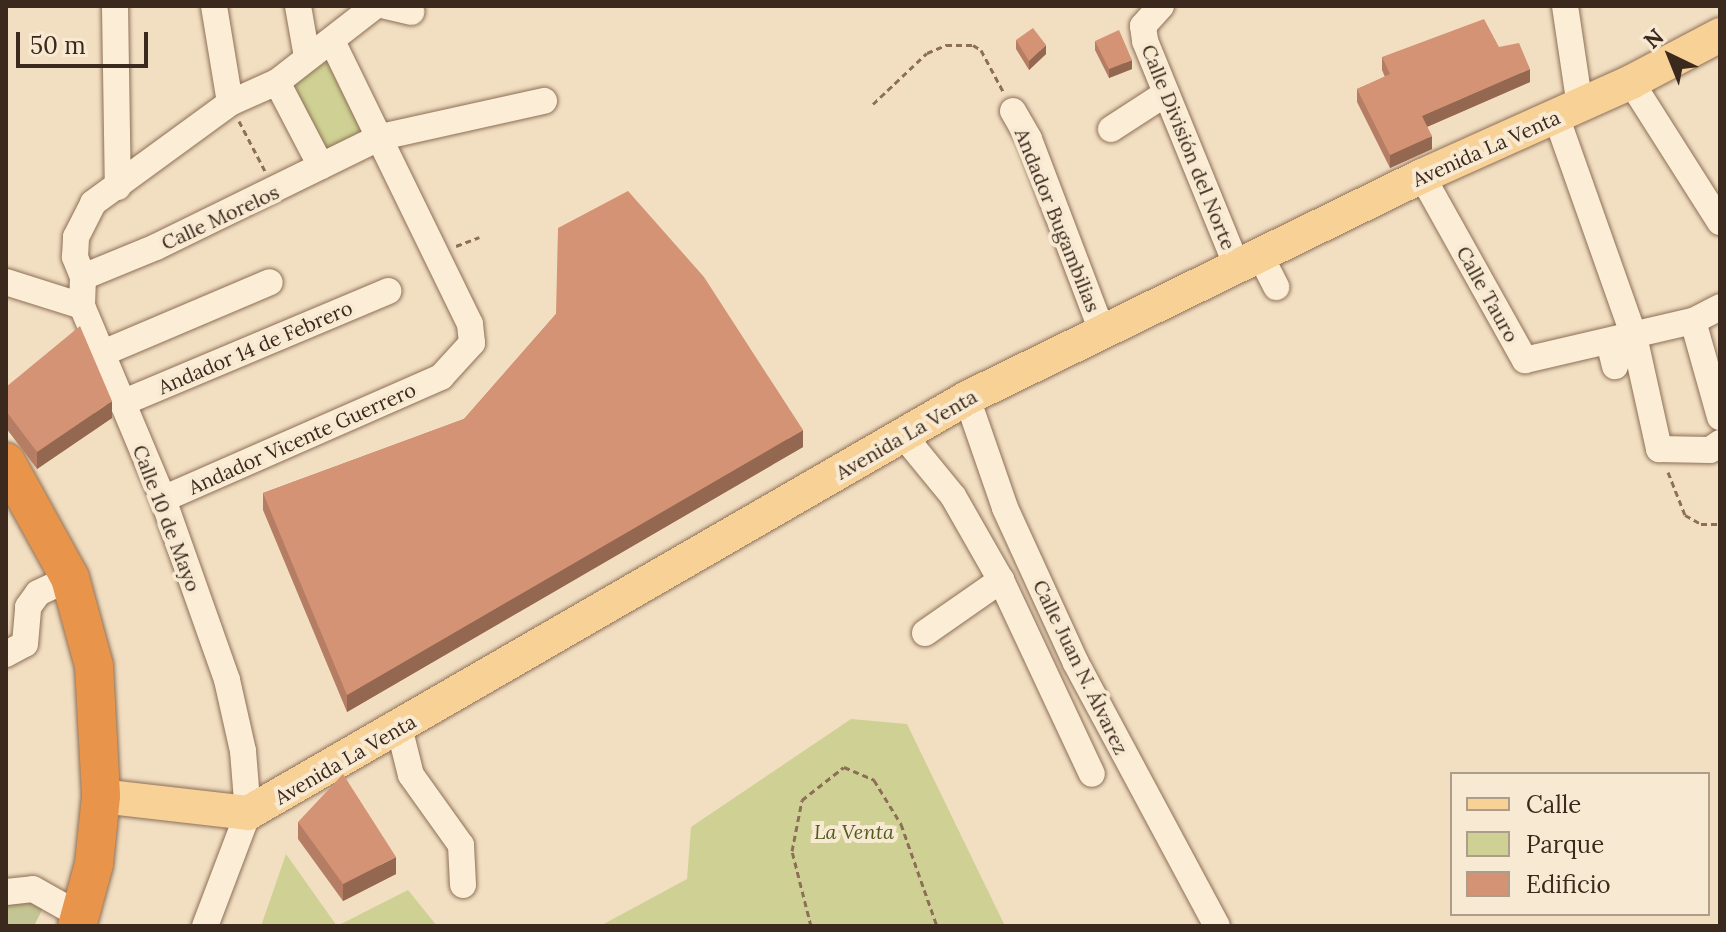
<!DOCTYPE html>
<meta charset="utf-8">
<style>
body{margin:0}
#map{position:relative;width:1726px;height:932px;overflow:hidden;background:#f2dfc2;font-family:Lora,serif}
div>[style]{position:absolute}
.green>*{inset:0;background:#cfd194}
.cemetery>*{inset:0;background:#c4c594}
.path>*{height:3px;margin-top:-1.5px;transform-origin:0;background:repeating-linear-gradient(90deg,#8d6f57 0 6px,transparent 0 10px)}
.roads{filter:drop-shadow(0 0 2px #8d6f57) drop-shadow(0 0 2px #8d6f57)}
.minor>*{height:26px;margin:-13px;padding:0 13px;transform-origin:13px;border-radius:13px;background:#fcedd6}
.major>*{height:34px;margin:-17px;padding:0 17px;transform-origin:17px;border-radius:17px;background:#f8d196}
.highway>*{height:38px;margin:-19px;padding:0 19px;transform-origin:19px;border-radius:19px;background:#e8954b}
.wall>*{inset:0;background:#b57e64}
.shaded-wall>*{inset:0;background:#946751}
.building>*{inset:0;background:#d39374}
span{translate:-50% -50%;white-space:nowrap;text-align:center;line-height:1.15;-webkit-text-stroke:8px #f8ead2;paint-order:stroke}
.street-label{font-size:20px;color:#3c291d}
.park-label{font-size:20px;color:#515a21;font-style:italic}
.frame{position:absolute;inset:0;border:8px solid #3c291d;pointer-events:none}
.legend{position:absolute;left:1450px;top:772px;width:260px;height:144px;box-sizing:border-box;background:#f8ead2;border:2px solid #ad9d8a;margin:0;padding:10px 14px;list-style:none;font-size:24px;color:#3c291d}
.legend li{display:flex;align-items:center;gap:16px;height:40px}
.legend b{width:40px;border:2px solid #ad9d8a}
.north{position:absolute;left:1630px;top:16px;width:80px;height:80px;-webkit-text-stroke:6px #f8ead2;paint-order:stroke;rotate:317deg;font-size:22px;font-weight:700;line-height:32px;text-align:center;color:#3c291d}
.north::after{content:'';display:block;margin:auto;width:28px;height:36px;background:#3c291d;clip-path:polygon(50% 0,100% 100%,50% 72%,0 100%)}
.scale{position:absolute;left:16px;top:32px;width:132px;height:36px;box-sizing:border-box;border:4px solid #3c291d;border-top:0;padding-left:10px;font-size:24px;line-height:28px;white-space:nowrap;color:#3c291d;-webkit-text-stroke:6px #f8ead2;paint-order:stroke}
</style>
<div id="map">
<div class="green">
<i style="clip-path:polygon(330px 60px,367px 138px,324px 155px,285px 83px)"></i>
<i style="clip-path:polygon(851px 719px,907px 724px,1005px 926px,600px 926px,687px 879px,691px 827px)"></i>
<i style="clip-path:polygon(286px 854px,337px 926px,408px 890px,437px 926px,261px 926px)"></i>
</div>
<div class="cemetery">
<i style="clip-path:polygon(20px 898px,43px 908px,34px 926px,6px 926px,6px 903px)"></i>
</div>
<div class="path">
<i style="left:873px;top:104px;width:74px;rotate:-43.4deg"></i>
<i style="left:927px;top:53px;width:21px;rotate:-23deg"></i>
<i style="left:946px;top:45px;width:27px"></i>
<i style="left:973px;top:45px;width:9px;rotate:32deg"></i>
<i style="left:981px;top:50px;width:49px;rotate:61.9deg"></i>
<i style="left:239px;top:121px;width:56px;rotate:62.5deg"></i>
<i style="left:456px;top:246px;width:25px;rotate:-21deg"></i>
<i style="left:1668px;top:472px;width:46px;rotate:68.4deg"></i>
<i style="left:1685px;top:515px;width:18px;rotate:29deg"></i>
<i style="left:1701px;top:524px;width:19px"></i>
<i style="left:811px;top:926px;width:77px;rotate:-104.2deg"></i>
<i style="left:792px;top:851px;width:52px;rotate:-78.9deg"></i>
<i style="left:802px;top:800px;width:53px;rotate:-38.2deg"></i>
<i style="left:844px;top:767px;width:33px;rotate:23deg"></i>
<i style="left:874px;top:780px;width:52px;rotate:58.5deg"></i>
<i style="left:901px;top:824px;width:108px;rotate:70.6deg"></i>
</div>
<div class="roads">
<div class="minor">
<i style="left:115px;top:6px;width:181px;rotate:89.1deg"></i>
<i style="left:214px;top:6px;width:98px;rotate:80.6deg"></i>
<i style="left:298px;top:6px;width:52px;rotate:80deg"></i>
<i style="left:386px;top:6px;width:26px;rotate:13deg"></i>
<i style="left:1161px;top:6px;width:27px;rotate:132deg"></i>
<i style="left:1143px;top:26px;width:15px;rotate:82deg"></i>
<i style="left:1145px;top:41px;width:243px;rotate:67.8deg"></i>
<i style="left:1565px;top:6px;width:101px;rotate:81.5deg"></i>
<i style="left:277px;top:82px;width:95px;rotate:62.4deg"></i>
<i style="left:1631px;top:82px;width:166px;rotate:57.6deg"></i>
<i style="left:1013px;top:111px;width:32px;rotate:60deg"></i>
<i style="left:1029px;top:139px;width:203px;rotate:69.2deg"></i>
<i style="left:1556px;top:116px;width:233px;rotate:70.5deg"></i>
<i style="left:1634px;top:336px;width:116px;rotate:77.5deg"></i>
<i style="left:1659px;top:449px;width:51px;rotate:1.1deg"></i>
<i style="left:1710px;top:450px;width:12px;rotate:-35deg"></i>
<i style="left:1111px;top:129px;width:64px;rotate:-32.9deg"></i>
<i style="left:1422px;top:176px;width:211px;rotate:60.8deg"></i>
<i style="left:1525px;top:360px;width:172px;rotate:-13.1deg"></i>
<i style="left:1693px;top:321px;width:30px;rotate:-27deg"></i>
<i style="left:1260px;top:255px;width:36px;rotate:63deg"></i>
<i style="left:83px;top:277px;width:22px;rotate:-112deg"></i>
<i style="left:75px;top:257px;width:20px;rotate:-87deg"></i>
<i style="left:76px;top:237px;width:38px;rotate:-63deg"></i>
<i style="left:93px;top:203px;width:170px;rotate:-36.1deg"></i>
<i style="left:230px;top:103px;width:51px;rotate:-24.1deg"></i>
<i style="left:277px;top:82px;width:124px;rotate:-37.8deg"></i>
<i style="left:6px;top:282px;width:80px;rotate:17.5deg"></i>
<i style="left:82px;top:306px;width:209px;rotate:67.2deg"></i>
<i style="left:163px;top:499px;width:192px;rotate:70.5deg"></i>
<i style="left:227px;top:680px;width:73px;rotate:77.3deg"></i>
<i style="left:243px;top:751px;width:62px;rotate:85.4deg"></i>
<i style="left:248px;top:813px;width:121px;rotate:110.8deg"></i>
<i style="left:82px;top:306px;width:29px;rotate:-88deg"></i>
<i style="left:83px;top:277px;width:79px;rotate:-22.3deg"></i>
<i style="left:156px;top:247px;width:250px;rotate:-26.1deg"></i>
<i style="left:381px;top:137px;width:167px;rotate:-12.5deg"></i>
<i style="left:1693px;top:321px;width:100px;rotate:74.3deg"></i>
<i style="left:1609px;top:342px;width:25px;rotate:76deg"></i>
<i style="left:103px;top:353px;width:181px;rotate:-23deg"></i>
<i style="left:967px;top:398px;width:116px;rotate:70.9deg"></i>
<i style="left:1005px;top:508px;width:170px;rotate:65.4deg"></i>
<i style="left:1076px;top:663px;width:298px;rotate:61.8deg"></i>
<i style="left:122px;top:403px;width:289px;rotate:-22.8deg"></i>
<i style="left:903px;top:435px;width:79px;rotate:50.7deg"></i>
<i style="left:953px;top:496px;width:97px;rotate:60.3deg"></i>
<i style="left:1001px;top:580px;width:214px;rotate:64.9deg"></i>
<i style="left:163px;top:499px;width:304px;rotate:-23.7deg"></i>
<i style="left:441px;top:377px;width:46px;rotate:-47.6deg"></i>
<i style="left:472px;top:343px;width:19px;rotate:-96deg"></i>
<i style="left:470px;top:324px;width:315px;rotate:-116deg"></i>
<i style="left:925px;top:633px;width:93px;rotate:-34.9deg"></i>
<i style="left:6px;top:654px;width:21px;rotate:-28deg"></i>
<i style="left:25px;top:644px;width:37px;rotate:-85deg"></i>
<i style="left:28px;top:607px;width:17px;rotate:-54deg"></i>
<i style="left:38px;top:593px;width:35px;rotate:-25deg"></i>
<i style="left:399px;top:727px;width:49px;rotate:76deg"></i>
<i style="left:411px;top:775px;width:86px;rotate:54.5deg"></i>
<i style="left:461px;top:845px;width:40px;rotate:87.1deg"></i>
<i style="left:6px;top:892px;width:27px;rotate:-6deg"></i>
<i style="left:33px;top:889px;width:55px;rotate:29.4deg"></i>
</div>
<div class="major">
<i style="left:101px;top:796px;width:148px;rotate:6.6deg"></i>
<i style="left:248px;top:813px;width:830px;rotate:-29.99deg"></i>
<i style="left:967px;top:398px;width:506px;rotate:-26.01deg"></i>
<i style="left:1422px;top:176px;width:229px;rotate:-24.2deg"></i>
<i style="left:1631px;top:82px;width:101px;rotate:-27.8deg"></i>
</div>
<div class="highway">
<i style="left:6px;top:462px;width:132px;rotate:61.1deg"></i>
<i style="left:70px;top:578px;width:91px;rotate:74.7deg"></i>
<i style="left:94px;top:666px;width:130px;rotate:86.9deg"></i>
<i style="left:101px;top:796px;width:68px;rotate:95.9deg"></i>
<i style="left:94px;top:864px;width:64px;rotate:105.3deg"></i>
</div>
</div>
<div class="wall">
<i style="clip-path:polygon(1016px 40px,1046px 54px,1029px 70px,1016px 49px)"></i>
<i style="clip-path:polygon(1095px 41px,1132px 69px,1109px 78px,1095px 50px)"></i>
<i style="clip-path:polygon(1499px 47px,1530px 82px,1427px 127px,1432px 149px,1390px 168px,1357px 102px,1357px 89px,1385px 77px,1382px 70px,1382px 57px)"></i>
<i style="clip-path:polygon(556px 314px,803px 447px,347px 712px,263px 510px,263px 493px,464px 419px)"></i>
<i style="clip-path:polygon(6px 387px,112px 418px,37px 469px,6px 428px)"></i>
<i style="clip-path:polygon(298px 822px,396px 874px,343px 901px,298px 839px)"></i>
</div>
<div class="shaded-wall">
<i style="clip-path:polygon(1046px 45px,1046px 54px,1029px 70px,1029px 61px)"></i>
<i style="clip-path:polygon(1132px 60px,1132px 69px,1109px 78px,1109px 69px)"></i>
<i style="clip-path:polygon(1530px 69px,1530px 82px,1422px 129px,1422px 116px)"></i>
<i style="clip-path:polygon(1432px 136px,1432px 149px,1390px 168px,1390px 155px)"></i>
<i style="clip-path:polygon(112px 401px,112px 418px,37px 469px,37px 452px)"></i>
<i style="clip-path:polygon(803px 430px,803px 447px,347px 712px,347px 695px)"></i>
<i style="clip-path:polygon(396px 857px,396px 874px,343px 901px,343px 884px)"></i>
</div>
<div class="building">
<i style="clip-path:polygon(1484px 19px,1499px 47px,1519px 43px,1530px 69px,1422px 116px,1432px 136px,1390px 155px,1357px 89px,1390px 74px,1382px 57px)"></i>
<i style="clip-path:polygon(1033px 28px,1046px 45px,1029px 61px,1016px 40px)"></i>
<i style="clip-path:polygon(1119px 30px,1132px 60px,1109px 69px,1095px 41px)"></i>
<i style="clip-path:polygon(628px 191px,704px 277px,803px 430px,347px 695px,263px 493px,464px 419px,556px 314px,558px 228px)"></i>
<i style="clip-path:polygon(80px 326px,112px 401px,37px 452px,6px 411px,6px 387px)"></i>
<i style="clip-path:polygon(343px 774px,396px 857px,343px 884px,298px 822px)"></i>
</div>
<div class="street-label">
<span style="left:1189px;top:147px;rotate:68deg">Calle División del Norte</span>
<span style="left:1486px;top:148px;rotate:-24deg">Avenida La Venta</span>
<span style="left:220px;top:217px;rotate:-25deg">Calle Morelos</span>
<span style="left:1058px;top:220px;rotate:68deg">Andador Bugambilias</span>
<span style="left:1488px;top:294px;rotate:61deg">Calle Tauro</span>
<span style="left:255px;top:347px;rotate:-23deg">Andador 14 de Febrero</span>
<span style="left:906px;top:434px;rotate:-30deg">Avenida La Venta</span>
<span style="left:302px;top:438px;rotate:-24deg">Andador Vicente Guerrero</span>
<span style="left:167px;top:518px;rotate:69deg">Calle 10 de Mayo</span>
<span style="left:1081px;top:667px;rotate:64deg">Calle Juan N. Álvarez</span>
<span style="left:345px;top:759px;rotate:-30deg">Avenida La Venta</span>
</div>
<div class="park-label">
<span style="left:854px;top:831px">La Venta</span>
</div>
<div class="frame"></div>
<ul class="legend">
<li><b style="height:10px;background:#f8d196"></b>Calle</li>
<li><b style="height:22px;background:#cfd194"></b>Parque</li>
<li><b style="height:22px;background:#d39374"></b>Edificio</li>
</ul>
<div class="north">N</div>
<div class="scale">50 m</div>
</div>
